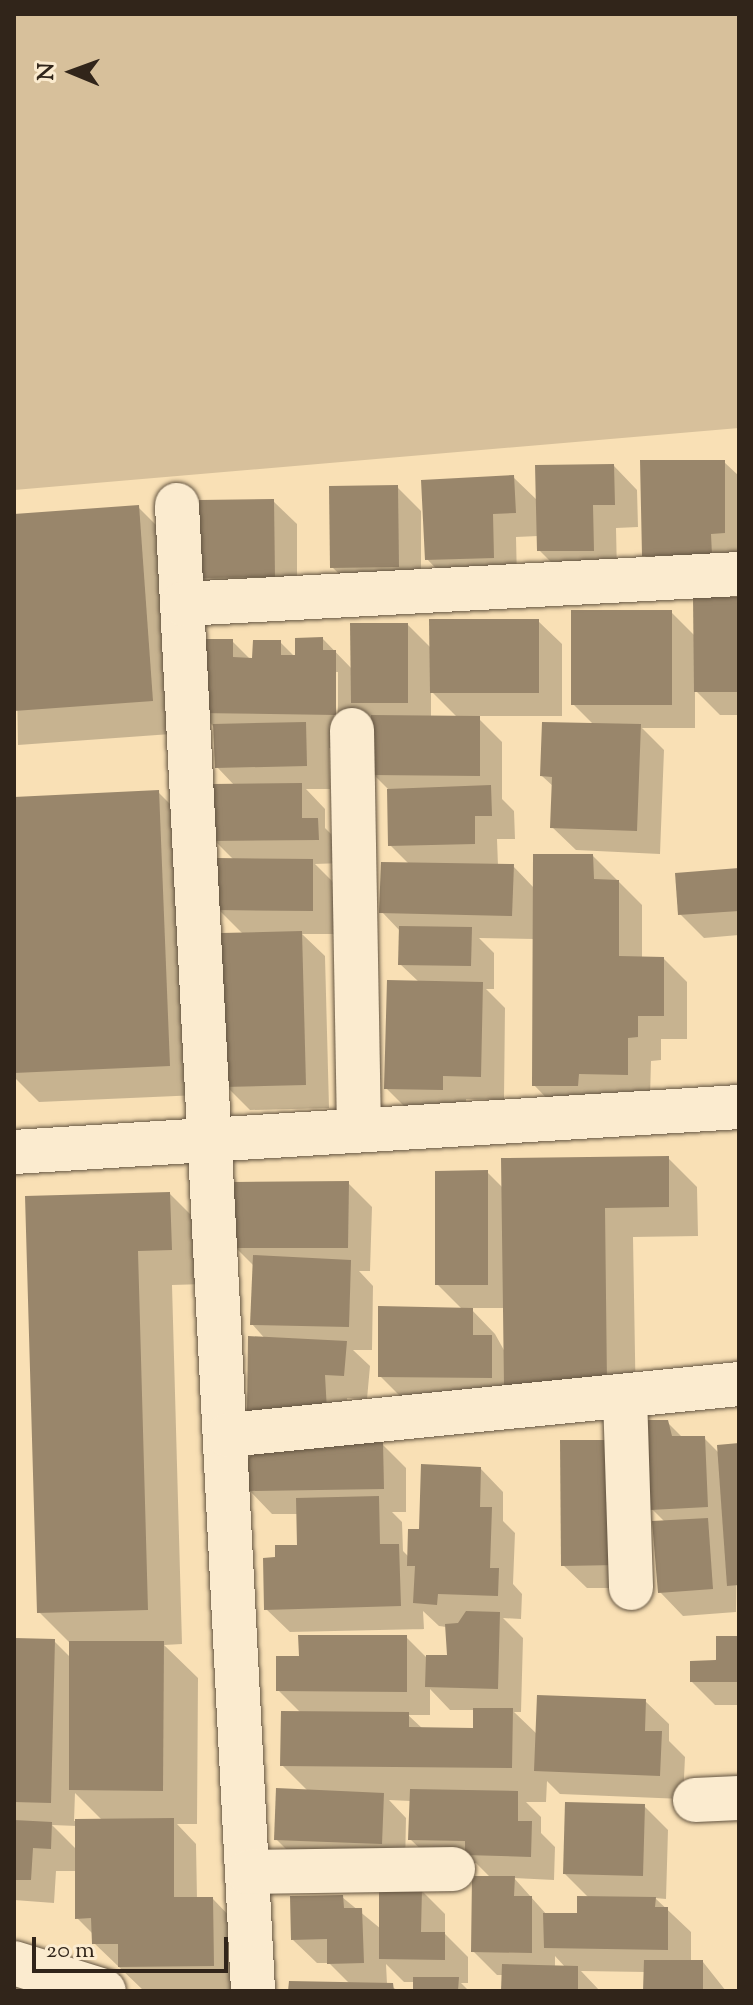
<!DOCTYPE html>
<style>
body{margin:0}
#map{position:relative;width:753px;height:2005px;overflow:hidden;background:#f9e0b5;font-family:"Sorts Mill Goudy",serif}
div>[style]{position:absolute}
.green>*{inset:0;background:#d7c09b}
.shadow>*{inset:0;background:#0003}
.building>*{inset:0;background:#99866b}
.roads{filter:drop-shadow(0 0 2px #635441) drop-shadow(0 0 2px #635441)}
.street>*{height:44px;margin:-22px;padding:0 22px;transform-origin:22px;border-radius:22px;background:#fbebcf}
span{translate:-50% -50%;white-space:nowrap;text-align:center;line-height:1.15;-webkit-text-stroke:6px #fbebcf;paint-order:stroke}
.frame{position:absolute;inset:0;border:16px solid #31251a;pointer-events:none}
.north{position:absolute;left:32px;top:32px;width:80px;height:80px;-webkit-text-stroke:6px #fbebcf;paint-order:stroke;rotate:271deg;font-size:22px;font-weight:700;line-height:32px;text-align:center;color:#31251a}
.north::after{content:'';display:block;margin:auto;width:28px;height:36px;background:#31251a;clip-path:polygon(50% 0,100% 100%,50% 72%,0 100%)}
.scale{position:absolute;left:32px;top:1937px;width:196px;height:36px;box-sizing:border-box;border:4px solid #31251a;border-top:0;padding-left:10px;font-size:24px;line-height:28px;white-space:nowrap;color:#31251a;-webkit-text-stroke:6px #fbebcf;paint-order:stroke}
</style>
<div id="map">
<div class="green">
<i style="clip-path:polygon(14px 14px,739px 14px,739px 428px,14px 490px)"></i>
</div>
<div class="shadow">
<i style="clip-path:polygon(724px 462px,739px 476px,739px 557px,668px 579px,644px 555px)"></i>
<i style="clip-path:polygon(614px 466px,637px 490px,638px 527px,616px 528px,617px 574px,562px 573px,539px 550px,538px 536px,516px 537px,517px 581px,450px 583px,427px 559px,513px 477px,538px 501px)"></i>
<i style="clip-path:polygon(397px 487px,421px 511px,421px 590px,356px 590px,332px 567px)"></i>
<i style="clip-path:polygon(273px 501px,297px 524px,297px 600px,225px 601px,202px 577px)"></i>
<i style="clip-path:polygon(138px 507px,171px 540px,185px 733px,18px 745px,14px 516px)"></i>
<i style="clip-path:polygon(739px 599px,739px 715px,720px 715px,695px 690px,695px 728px,642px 728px,664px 750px,660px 854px,576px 850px,552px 827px,554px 787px,542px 776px,594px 725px,573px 704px,671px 612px,696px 637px)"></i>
<i style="clip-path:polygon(evenodd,538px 621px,562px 644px,562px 716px,476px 716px,502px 742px,502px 799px,514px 811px,515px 839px,497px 839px,498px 866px,513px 866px,534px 888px,593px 856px,642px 905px,642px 958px,664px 959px,687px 982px,687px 1039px,661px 1039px,661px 1060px,651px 1061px,650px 1098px,557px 1109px,534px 1085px,534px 939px,479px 938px,494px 953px,494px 989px,486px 989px,505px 1008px,504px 1100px,466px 1099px,466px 1113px,410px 1112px,386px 1088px,419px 982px,400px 964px,401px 932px,382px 912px,410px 865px,390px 845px,389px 790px,373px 774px,373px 749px,329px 748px,330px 789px,306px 789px,325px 809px,325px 828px,341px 844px,342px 863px,315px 864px,336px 885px,336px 934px,302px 934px,325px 956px,329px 1108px,250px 1110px,226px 1086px,243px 934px,219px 910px,235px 861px,215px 841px,235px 786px,217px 767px,215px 728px,199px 712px,232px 641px,251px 660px,280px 642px,297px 659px,323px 639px,352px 669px,408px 625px,432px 649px,538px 621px,334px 672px,338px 672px,338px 725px,334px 725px,334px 672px,538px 621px,431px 691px,458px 718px,431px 718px,431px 691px)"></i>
<i style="clip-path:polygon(158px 792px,188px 822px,199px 1095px,39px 1102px,14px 1077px,14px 799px)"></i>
<i style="clip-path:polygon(739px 870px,739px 935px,704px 938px,680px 914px)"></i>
<i style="clip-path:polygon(evenodd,668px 1158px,697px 1187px,698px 1236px,633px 1237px,636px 1413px,404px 1400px,380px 1376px,463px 1310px,437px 1284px,487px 1172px,504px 1189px,668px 1158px,470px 1308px,505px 1308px,505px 1352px,495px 1334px,470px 1308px)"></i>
<i style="clip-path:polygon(348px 1183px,372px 1207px,370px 1271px,359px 1271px,373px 1286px,372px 1350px,353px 1350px,370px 1366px,367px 1399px,347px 1398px,350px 1434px,252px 1324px,254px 1266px,235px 1247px)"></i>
<i style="clip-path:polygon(evenodd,170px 1194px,204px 1228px,205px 1284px,172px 1285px,182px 1644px,164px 1645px,198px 1678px,197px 1824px,177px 1824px,196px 1844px,197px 1899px,213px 1899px,236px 1923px,237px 1989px,143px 1990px,94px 1943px,94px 1935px,77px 1918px,77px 1871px,56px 1871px,54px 1903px,14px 1900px,14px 1640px,54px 1641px,71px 1658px,71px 1644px,39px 1612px,27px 1198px,170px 1194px,75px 1793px,103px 1821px,74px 1821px,75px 1793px,170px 1194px,52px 1825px,77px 1826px,77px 1850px,52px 1825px)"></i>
<i style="clip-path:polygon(667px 1422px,683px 1438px,704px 1438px,719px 1453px,739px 1445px,736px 1612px,683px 1616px,660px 1592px,666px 1523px,652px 1509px)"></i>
<i style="clip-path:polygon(562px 1442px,640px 1588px,587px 1588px,563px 1565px)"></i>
<i style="clip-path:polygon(evenodd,382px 1444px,406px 1468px,406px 1512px,392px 1512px,402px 1522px,403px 1551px,409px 1557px,421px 1531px,480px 1468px,503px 1492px,503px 1521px,515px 1533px,513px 1584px,522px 1594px,521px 1619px,503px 1618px,523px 1638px,521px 1712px,514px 1712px,538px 1735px,645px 1701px,669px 1724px,669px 1741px,685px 1757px,683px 1799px,560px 1794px,547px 1781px,546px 1802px,526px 1802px,541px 1817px,541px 1833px,555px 1847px,554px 1880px,514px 1878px,547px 1915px,579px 1915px,589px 1898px,565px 1874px,644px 1806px,668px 1830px,666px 1899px,655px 1898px,691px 1932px,691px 1962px,703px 1962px,726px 1991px,645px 1991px,646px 1972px,581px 1971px,600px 1991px,503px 1991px,504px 1975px,497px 1975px,473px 1951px,491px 1878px,476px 1863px,434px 1862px,410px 1839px,411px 1801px,389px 1800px,406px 1818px,405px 1867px,300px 1863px,276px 1839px,308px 1791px,282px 1765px,301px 1713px,278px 1690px,301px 1658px,406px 1637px,426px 1657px,449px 1657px,447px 1627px,439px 1626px,423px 1611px,424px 1629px,290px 1632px,266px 1609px,277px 1559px,299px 1547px,299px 1514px,272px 1514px,249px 1490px,382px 1444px,430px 1689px,450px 1710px,475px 1710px,475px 1730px,423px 1729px,408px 1715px,430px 1715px,430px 1689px,382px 1444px,555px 1956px,566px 1968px,555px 1967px,555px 1956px)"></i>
<i style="clip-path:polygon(739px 1638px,739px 1705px,715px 1705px,692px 1682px)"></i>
<i style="clip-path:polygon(421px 1890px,445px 1914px,445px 1934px,468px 1957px,468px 1983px,461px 1983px,469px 1991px,415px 1991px,415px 1982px,404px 1982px,386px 1964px,387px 1984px,399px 1991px,290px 1991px,350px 1984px,329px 1963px,317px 1963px,293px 1940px,342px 1897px,381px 1929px)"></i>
<i style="clip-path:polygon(14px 1985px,28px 1991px,14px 1991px)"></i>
</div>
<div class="building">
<i style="clip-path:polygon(640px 460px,725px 460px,725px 533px,711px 534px,712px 555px,642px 556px)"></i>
<i style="clip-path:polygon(614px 464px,615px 505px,593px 505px,594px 551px,537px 551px,535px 465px)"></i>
<i style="clip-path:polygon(514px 475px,516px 513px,493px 514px,494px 558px,425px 560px,421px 480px)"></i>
<i style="clip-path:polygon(398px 485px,399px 567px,330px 568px,329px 486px)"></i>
<i style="clip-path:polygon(274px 499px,275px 577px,200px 578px,199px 500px)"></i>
<i style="clip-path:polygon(139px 505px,153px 701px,14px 711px,14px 514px)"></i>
<i style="clip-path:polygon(693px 597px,739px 597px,739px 692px,694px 692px)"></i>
<i style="clip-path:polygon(571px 610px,672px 610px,672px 705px,571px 705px)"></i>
<i style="clip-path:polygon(429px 619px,539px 619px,539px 693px,430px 693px)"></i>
<i style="clip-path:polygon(350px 623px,408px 623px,408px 703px,351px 703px)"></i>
<i style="clip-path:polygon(323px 637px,323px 650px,336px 650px,336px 715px,197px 713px,197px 639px,233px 639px,233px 657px,252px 658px,253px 640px,281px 640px,281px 655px,295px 655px,295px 638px)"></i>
<i style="clip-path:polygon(371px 715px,480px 716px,480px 776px,371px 775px)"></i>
<i style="clip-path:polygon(306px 722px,307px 766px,215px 768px,213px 724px)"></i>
<i style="clip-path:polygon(542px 722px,641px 724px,637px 831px,550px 828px,552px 777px,540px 776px)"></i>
<i style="clip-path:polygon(302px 783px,302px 818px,318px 818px,319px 840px,213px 841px,213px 784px)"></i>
<i style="clip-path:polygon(491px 785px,492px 816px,475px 816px,475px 844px,388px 846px,387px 789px)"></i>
<i style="clip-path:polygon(159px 790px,170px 1066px,14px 1073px,14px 797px)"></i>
<i style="clip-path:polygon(533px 854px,593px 854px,594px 879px,619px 880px,619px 956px,664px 957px,664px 1016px,638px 1016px,638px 1037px,628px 1038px,628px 1075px,579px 1074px,578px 1086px,532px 1086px)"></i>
<i style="clip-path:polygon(216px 858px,313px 859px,313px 911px,217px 910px)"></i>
<i style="clip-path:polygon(381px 862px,514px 864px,512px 916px,379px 913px)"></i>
<i style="clip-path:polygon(739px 868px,739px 911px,678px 915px,675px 873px)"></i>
<i style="clip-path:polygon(399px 926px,472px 927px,471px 966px,398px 965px)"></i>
<i style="clip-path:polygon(302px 931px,306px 1085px,224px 1087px,221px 933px)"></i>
<i style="clip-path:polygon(387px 980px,483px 982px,481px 1077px,443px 1076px,443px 1090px,384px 1089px)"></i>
<i style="clip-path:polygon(669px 1156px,669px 1207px,605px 1208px,607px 1384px,504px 1385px,501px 1158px)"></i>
<i style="clip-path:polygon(488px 1170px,488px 1285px,435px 1285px,435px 1171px)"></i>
<i style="clip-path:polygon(349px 1181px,348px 1248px,233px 1248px,234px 1182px)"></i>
<i style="clip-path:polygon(170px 1192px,172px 1250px,138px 1251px,148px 1610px,37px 1613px,25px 1196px)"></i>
<i style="clip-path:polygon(253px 1255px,351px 1260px,349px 1327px,250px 1325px)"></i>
<i style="clip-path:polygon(378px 1306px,473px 1308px,473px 1335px,492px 1335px,492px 1378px,378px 1377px)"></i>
<i style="clip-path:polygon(248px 1336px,347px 1341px,344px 1376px,325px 1375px,327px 1411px,247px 1413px)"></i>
<i style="clip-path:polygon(648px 1420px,668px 1420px,672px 1436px,705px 1436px,708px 1507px,650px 1510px)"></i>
<i style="clip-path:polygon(560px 1440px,616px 1440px,617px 1565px,561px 1566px)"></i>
<i style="clip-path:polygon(383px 1442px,384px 1489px,247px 1491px,246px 1461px,260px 1445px)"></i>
<i style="clip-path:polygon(739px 1443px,739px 1585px,727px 1586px,717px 1445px)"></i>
<i style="clip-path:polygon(421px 1464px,481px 1467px,480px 1507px,492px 1507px,490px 1568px,499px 1568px,498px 1596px,438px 1594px,437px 1605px,413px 1603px,415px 1566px,407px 1566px,408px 1529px,419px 1529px)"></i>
<i style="clip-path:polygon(379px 1496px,380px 1544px,399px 1544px,401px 1606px,264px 1610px,263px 1558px,275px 1557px,275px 1545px,297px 1545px,296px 1498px)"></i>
<i style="clip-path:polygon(708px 1518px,713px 1589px,658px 1593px,652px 1521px)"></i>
<i style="clip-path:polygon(466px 1611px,500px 1612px,498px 1689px,425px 1687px,426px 1655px,447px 1655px,445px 1624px,458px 1623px)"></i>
<i style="clip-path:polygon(298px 1635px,407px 1635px,407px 1692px,276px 1691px,276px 1656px,299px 1656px)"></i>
<i style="clip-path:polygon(716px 1636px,739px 1636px,739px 1682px,690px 1682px,690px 1661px,716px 1660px)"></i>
<i style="clip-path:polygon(14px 1638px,55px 1639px,51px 1803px,14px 1802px)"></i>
<i style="clip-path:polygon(69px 1641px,164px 1641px,163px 1791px,69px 1790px)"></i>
<i style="clip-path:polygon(537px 1695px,646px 1699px,645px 1731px,662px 1731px,660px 1776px,534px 1771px)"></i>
<i style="clip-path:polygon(473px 1708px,513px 1708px,512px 1768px,280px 1766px,281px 1711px,409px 1712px,409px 1727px,473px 1728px)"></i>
<i style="clip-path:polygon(276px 1788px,384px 1793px,382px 1844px,274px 1840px)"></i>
<i style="clip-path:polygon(410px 1789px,518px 1791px,518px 1821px,532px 1821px,531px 1857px,465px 1855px,465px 1841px,408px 1840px)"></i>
<i style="clip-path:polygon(565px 1802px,645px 1804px,643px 1876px,563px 1874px)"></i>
<i style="clip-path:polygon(174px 1818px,174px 1897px,213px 1897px,214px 1966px,118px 1967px,118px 1944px,92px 1944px,91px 1918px,75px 1919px,75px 1819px)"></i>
<i style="clip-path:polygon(14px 1820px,52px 1822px,51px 1849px,33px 1848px,31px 1880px,14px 1880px)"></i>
<i style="clip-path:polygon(472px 1876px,515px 1876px,514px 1896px,532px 1896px,532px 1953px,471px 1952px)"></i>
<i style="clip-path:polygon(379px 1887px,422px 1888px,421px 1932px,445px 1932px,445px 1960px,379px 1959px)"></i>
<i style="clip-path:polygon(343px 1895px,344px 1908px,362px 1908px,364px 1963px,327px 1964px,327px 1939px,291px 1940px,290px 1896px)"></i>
<i style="clip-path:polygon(577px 1896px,656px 1897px,655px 1907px,668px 1907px,668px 1950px,544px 1948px,543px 1913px,577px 1913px)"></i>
<i style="clip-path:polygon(644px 1960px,703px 1960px,703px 1991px,643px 1991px)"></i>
<i style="clip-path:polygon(502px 1964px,578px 1966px,578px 1991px,501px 1991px)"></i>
<i style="clip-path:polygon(413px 1977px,459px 1977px,458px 1991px,413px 1991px)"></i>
<i style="clip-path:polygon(289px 1981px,393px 1983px,394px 1991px,288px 1991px)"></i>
</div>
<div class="roads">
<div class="street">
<i style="left:177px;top:505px;width:1488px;rotate:87.07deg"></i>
<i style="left:183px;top:604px;width:557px;rotate:-3.09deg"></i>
<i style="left:352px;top:730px;width:400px;rotate:89deg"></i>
<i style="left:14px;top:1152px;width:726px;rotate:-3.55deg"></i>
<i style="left:625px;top:1396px;width:192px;rotate:88.2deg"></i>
<i style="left:228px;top:1435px;width:514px;rotate:-5.7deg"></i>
<i style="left:695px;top:1800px;width:44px;rotate:-2.6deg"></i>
<i style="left:248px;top:1872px;width:205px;rotate:-0.8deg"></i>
<i style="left:14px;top:1963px;width:94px;rotate:17.3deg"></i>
</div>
</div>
<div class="frame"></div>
<div class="north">N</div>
<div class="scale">20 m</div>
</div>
